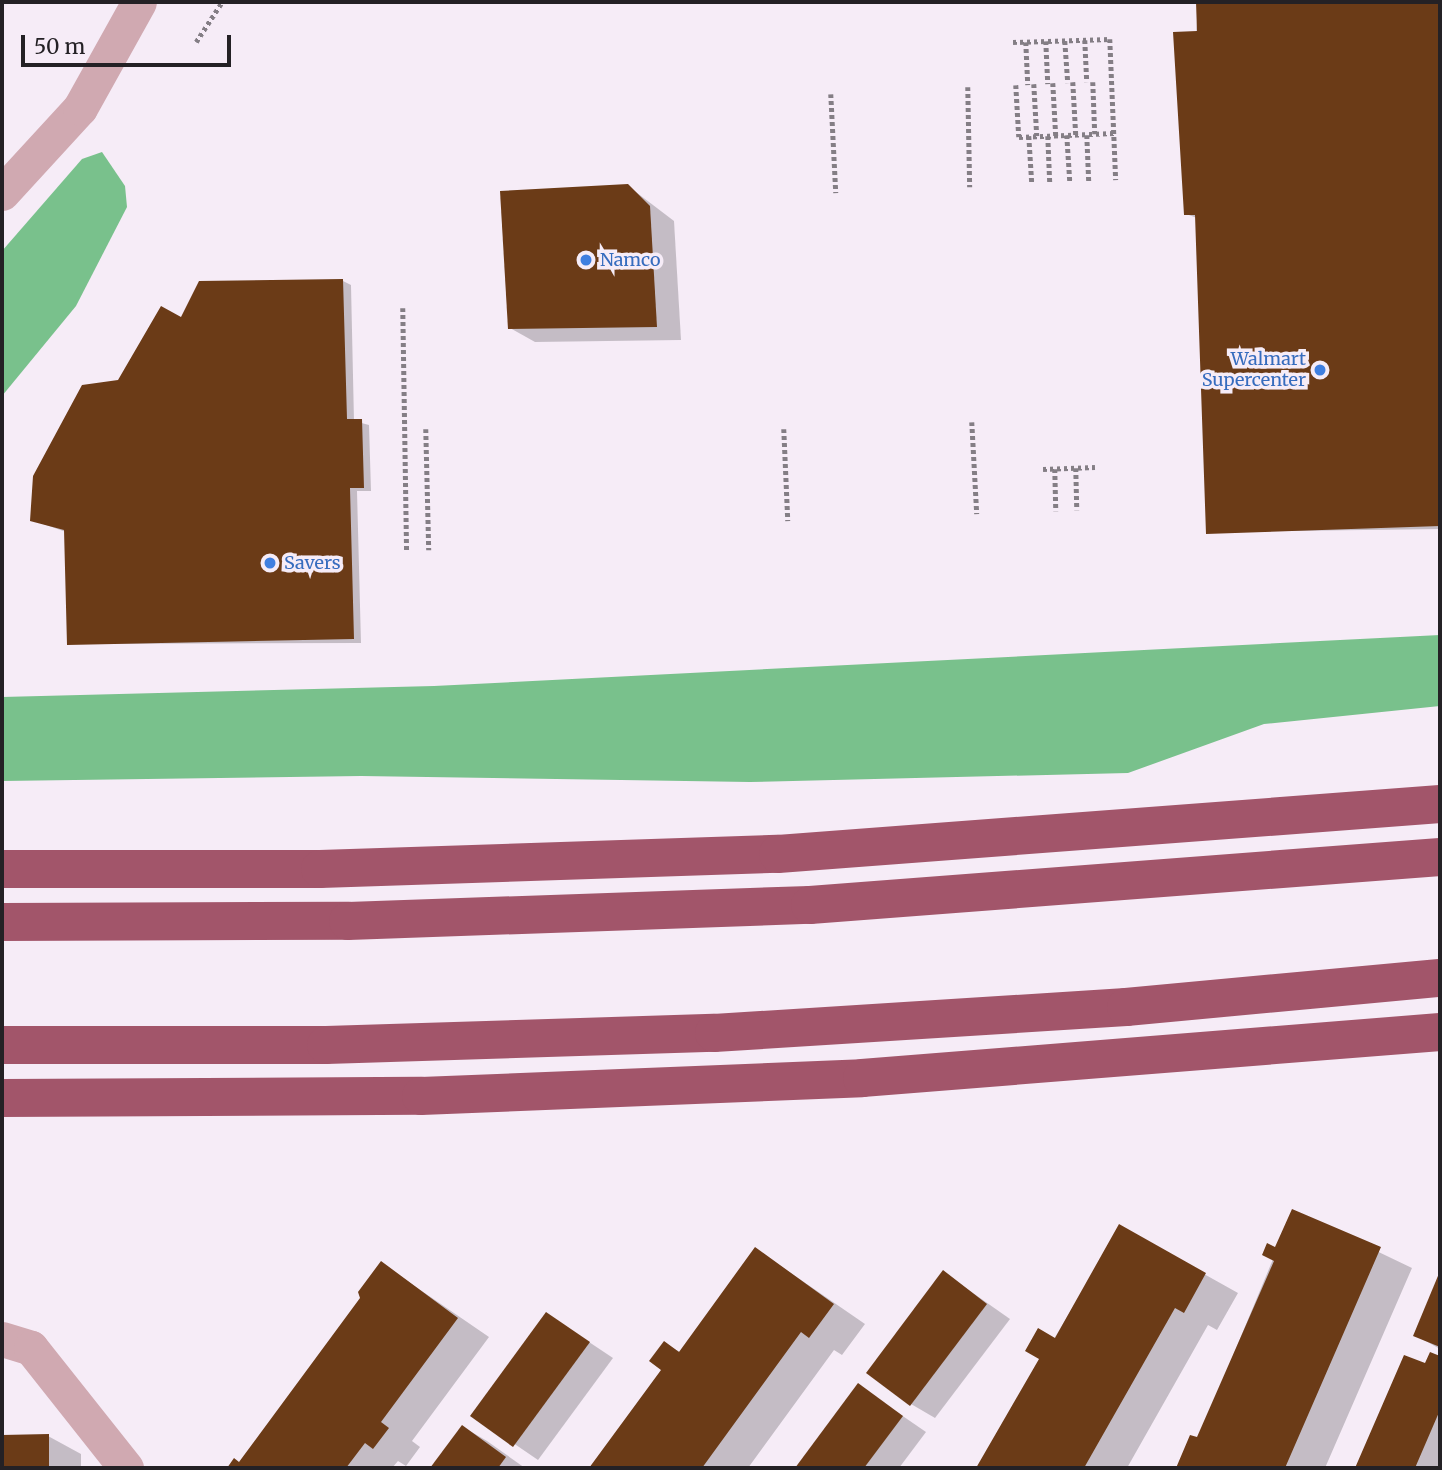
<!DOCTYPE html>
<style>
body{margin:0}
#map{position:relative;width:1442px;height:1470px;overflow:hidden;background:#f6ecf7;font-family:Merriweather,serif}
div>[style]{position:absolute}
.forest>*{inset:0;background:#79c18c}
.shadow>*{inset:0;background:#0003}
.building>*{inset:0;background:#6b3b17}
.path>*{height:4.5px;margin-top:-2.25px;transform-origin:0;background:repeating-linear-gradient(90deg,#847e85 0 3.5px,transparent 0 7px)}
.minor>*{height:35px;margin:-17.5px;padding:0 17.5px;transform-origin:17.5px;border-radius:17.5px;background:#d0a9b1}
.highway>*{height:38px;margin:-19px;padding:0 19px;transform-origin:19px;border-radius:19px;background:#a2556a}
.dots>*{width:19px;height:19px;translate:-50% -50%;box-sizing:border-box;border:4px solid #f6ecf7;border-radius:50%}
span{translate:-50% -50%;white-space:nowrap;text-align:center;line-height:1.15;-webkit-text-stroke:7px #f6ecf7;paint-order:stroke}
.shop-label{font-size:18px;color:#366cbe}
.left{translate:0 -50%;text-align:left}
.right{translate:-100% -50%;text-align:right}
.frame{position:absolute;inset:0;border:4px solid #242125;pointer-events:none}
.scale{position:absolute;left:21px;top:35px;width:210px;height:32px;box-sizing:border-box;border:4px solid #242125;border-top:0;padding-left:9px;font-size:21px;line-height:24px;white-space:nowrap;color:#242125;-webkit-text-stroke:5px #f6ecf7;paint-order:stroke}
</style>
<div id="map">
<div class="forest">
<i style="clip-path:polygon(102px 152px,125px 186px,127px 207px,76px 306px,2px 396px,2px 251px,82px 159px)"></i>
<i style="clip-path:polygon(1440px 635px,1440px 706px,1264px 724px,1128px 773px,750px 782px,361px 776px,2px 781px,2px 697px,434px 686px)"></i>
</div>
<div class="shadow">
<i style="clip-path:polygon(1198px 2px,1440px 2px,1440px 529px,1208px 532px,1197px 218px,1186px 214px)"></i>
<i style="clip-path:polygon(628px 186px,674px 221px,681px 340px,535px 342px,510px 328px)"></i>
<i style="clip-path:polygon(343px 281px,351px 285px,354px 421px,369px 425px,371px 491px,357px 491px,361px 643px,69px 644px,66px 532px,32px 520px,119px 381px,182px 319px)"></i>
<i style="clip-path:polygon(1293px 1211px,1412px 1268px,1325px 1468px,1178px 1468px,1191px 1437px,1198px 1440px)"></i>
<i style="clip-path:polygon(1120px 1227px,1238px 1293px,1217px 1330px,1208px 1325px,1127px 1468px,978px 1468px)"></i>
<i style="clip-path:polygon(756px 1249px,865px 1324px,842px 1355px,834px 1350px,748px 1468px,592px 1468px,663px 1370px,664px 1343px,680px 1352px)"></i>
<i style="clip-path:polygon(381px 1263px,489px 1337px,412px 1441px,420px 1447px,406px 1466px,398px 1461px,392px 1468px,229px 1468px,240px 1463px,362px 1298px)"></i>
<i style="clip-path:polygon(943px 1272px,1010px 1319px,935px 1418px,911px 1404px)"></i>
<i style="clip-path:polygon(1440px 1275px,1440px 1349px,1415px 1335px)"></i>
<i style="clip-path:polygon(547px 1314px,613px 1358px,538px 1460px,472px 1415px)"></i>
<i style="clip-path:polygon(1431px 1354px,1440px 1358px,1440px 1468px,1357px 1468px,1405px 1357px,1426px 1366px)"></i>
<i style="clip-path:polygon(859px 1386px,926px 1432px,899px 1468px,797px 1468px)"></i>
<i style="clip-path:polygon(463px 1427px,487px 1441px,525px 1468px,432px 1468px)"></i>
<i style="clip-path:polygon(2px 1436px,48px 1436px,81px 1454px,81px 1468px,2px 1468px)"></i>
</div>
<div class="building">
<i style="clip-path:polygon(1196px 2px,1440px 2px,1440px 526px,1206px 534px,1195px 215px,1184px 215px,1173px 32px,1197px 31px)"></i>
<i style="clip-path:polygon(628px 184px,650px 206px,657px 327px,508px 329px,500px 191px)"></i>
<i style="clip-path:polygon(343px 279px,347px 419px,362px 419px,364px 488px,350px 488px,354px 639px,67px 645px,64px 530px,30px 521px,33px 476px,82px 385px,118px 380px,161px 306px,181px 317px,199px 281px)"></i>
<i style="clip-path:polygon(1292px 1209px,1381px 1247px,1285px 1468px,1176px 1468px,1190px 1435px,1197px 1437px,1274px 1261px,1262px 1255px,1267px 1243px,1275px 1247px)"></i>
<i style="clip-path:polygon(1119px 1224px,1206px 1273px,1184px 1313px,1175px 1308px,1084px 1468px,976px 1468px,1039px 1359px,1025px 1351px,1038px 1328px,1055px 1338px)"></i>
<i style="clip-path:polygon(755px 1247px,834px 1304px,809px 1338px,801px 1332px,702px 1468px,589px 1468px,661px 1370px,649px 1361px,664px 1341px,679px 1352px)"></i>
<i style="clip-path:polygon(381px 1261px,458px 1318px,381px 1422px,389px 1428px,373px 1449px,365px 1443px,346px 1468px,227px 1468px,234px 1458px,239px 1462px,360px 1298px,358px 1292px)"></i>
<i style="clip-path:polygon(943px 1270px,987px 1304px,910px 1406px,866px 1373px)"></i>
<i style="clip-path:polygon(1440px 1271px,1440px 1347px,1413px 1336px)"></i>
<i style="clip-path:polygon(546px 1312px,590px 1342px,513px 1447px,470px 1416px)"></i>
<i style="clip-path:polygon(1430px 1352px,1440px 1356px,1440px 1410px,1415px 1468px,1355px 1468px,1404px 1355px,1425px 1363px)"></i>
<i style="clip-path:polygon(858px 1383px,903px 1416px,864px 1468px,795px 1468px)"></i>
<i style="clip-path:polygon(462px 1425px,506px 1457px,498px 1468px,430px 1468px)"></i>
<i style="clip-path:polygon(49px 1434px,49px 1468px,2px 1468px,2px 1435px)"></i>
</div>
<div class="path">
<i style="left:1085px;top:40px;width:42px;rotate:87.3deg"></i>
<i style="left:1046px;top:41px;width:43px;rotate:87.3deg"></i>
<i style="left:1065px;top:41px;width:42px;rotate:85.9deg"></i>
<i style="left:196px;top:42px;width:48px;rotate:-57deg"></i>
<i style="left:1013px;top:42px;width:97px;rotate:-1.8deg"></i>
<i style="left:1110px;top:39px;width:141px;rotate:87.6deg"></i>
<i style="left:1026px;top:42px;width:43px;rotate:87.3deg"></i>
<i style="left:1073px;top:82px;width:53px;rotate:86.8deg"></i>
<i style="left:1093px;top:82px;width:52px;rotate:87.8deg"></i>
<i style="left:1053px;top:83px;width:53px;rotate:86.8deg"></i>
<i style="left:1034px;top:84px;width:52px;rotate:86.7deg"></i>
<i style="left:1016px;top:85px;width:52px;rotate:86.7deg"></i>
<i style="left:1019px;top:137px;width:95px;rotate:-2.4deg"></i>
<i style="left:968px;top:87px;width:100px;rotate:88.9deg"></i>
<i style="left:831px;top:94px;width:99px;rotate:87.1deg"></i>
<i style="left:1067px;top:135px;width:47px;rotate:86.3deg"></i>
<i style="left:1087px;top:135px;width:47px;rotate:87.6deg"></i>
<i style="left:1029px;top:136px;width:48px;rotate:86.4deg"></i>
<i style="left:1048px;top:136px;width:47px;rotate:87.6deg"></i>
<i style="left:403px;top:308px;width:242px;rotate:89.1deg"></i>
<i style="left:972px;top:422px;width:92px;rotate:86.9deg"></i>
<i style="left:426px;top:429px;width:121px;rotate:88.6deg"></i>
<i style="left:784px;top:429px;width:92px;rotate:87.5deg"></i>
<i style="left:1076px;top:468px;width:42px;rotate:88.6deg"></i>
<i style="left:1043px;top:469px;width:52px;rotate:-2.2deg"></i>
<i style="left:1055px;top:469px;width:42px;rotate:88.6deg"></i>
</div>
<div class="minor">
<i style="left:2px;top:193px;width:115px;rotate:-47.5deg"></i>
<i style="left:80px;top:108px;width:121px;rotate:-60.9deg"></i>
<i style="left:2px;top:1339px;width:30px;rotate:17deg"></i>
<i style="left:31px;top:1348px;width:153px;rotate:51.6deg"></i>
</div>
<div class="highway">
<i style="left:2px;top:869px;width:318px"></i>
<i style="left:320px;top:869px;width:458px;rotate:-1.9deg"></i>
<i style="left:778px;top:854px;width:664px;rotate:-4.32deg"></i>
<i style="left:2px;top:922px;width:346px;rotate:-0.2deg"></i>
<i style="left:348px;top:921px;width:462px;rotate:-2deg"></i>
<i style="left:810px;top:905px;width:632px;rotate:-4.36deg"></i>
<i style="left:2px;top:1045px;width:324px"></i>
<i style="left:326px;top:1045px;width:388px;rotate:-1.8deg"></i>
<i style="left:714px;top:1033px;width:413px;rotate:-3.6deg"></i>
<i style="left:1126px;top:1007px;width:315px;rotate:-5.3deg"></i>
<i style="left:2px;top:1098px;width:419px;rotate:-0.3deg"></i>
<i style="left:421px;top:1096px;width:441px;rotate:-2.3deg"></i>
<i style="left:862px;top:1078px;width:580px;rotate:-4.55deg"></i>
</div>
<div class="dots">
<i style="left:586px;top:260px;background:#3f7fe0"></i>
<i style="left:1320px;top:370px;background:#3f7fe0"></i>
<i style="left:270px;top:563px;background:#3f7fe0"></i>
</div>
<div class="shop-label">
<span class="left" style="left:600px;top:260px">Namco</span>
<span class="right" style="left:1306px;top:370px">Walmart<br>Supercenter</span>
<span class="left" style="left:284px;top:563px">Savers</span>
</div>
<div class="frame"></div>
<div class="scale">50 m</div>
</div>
